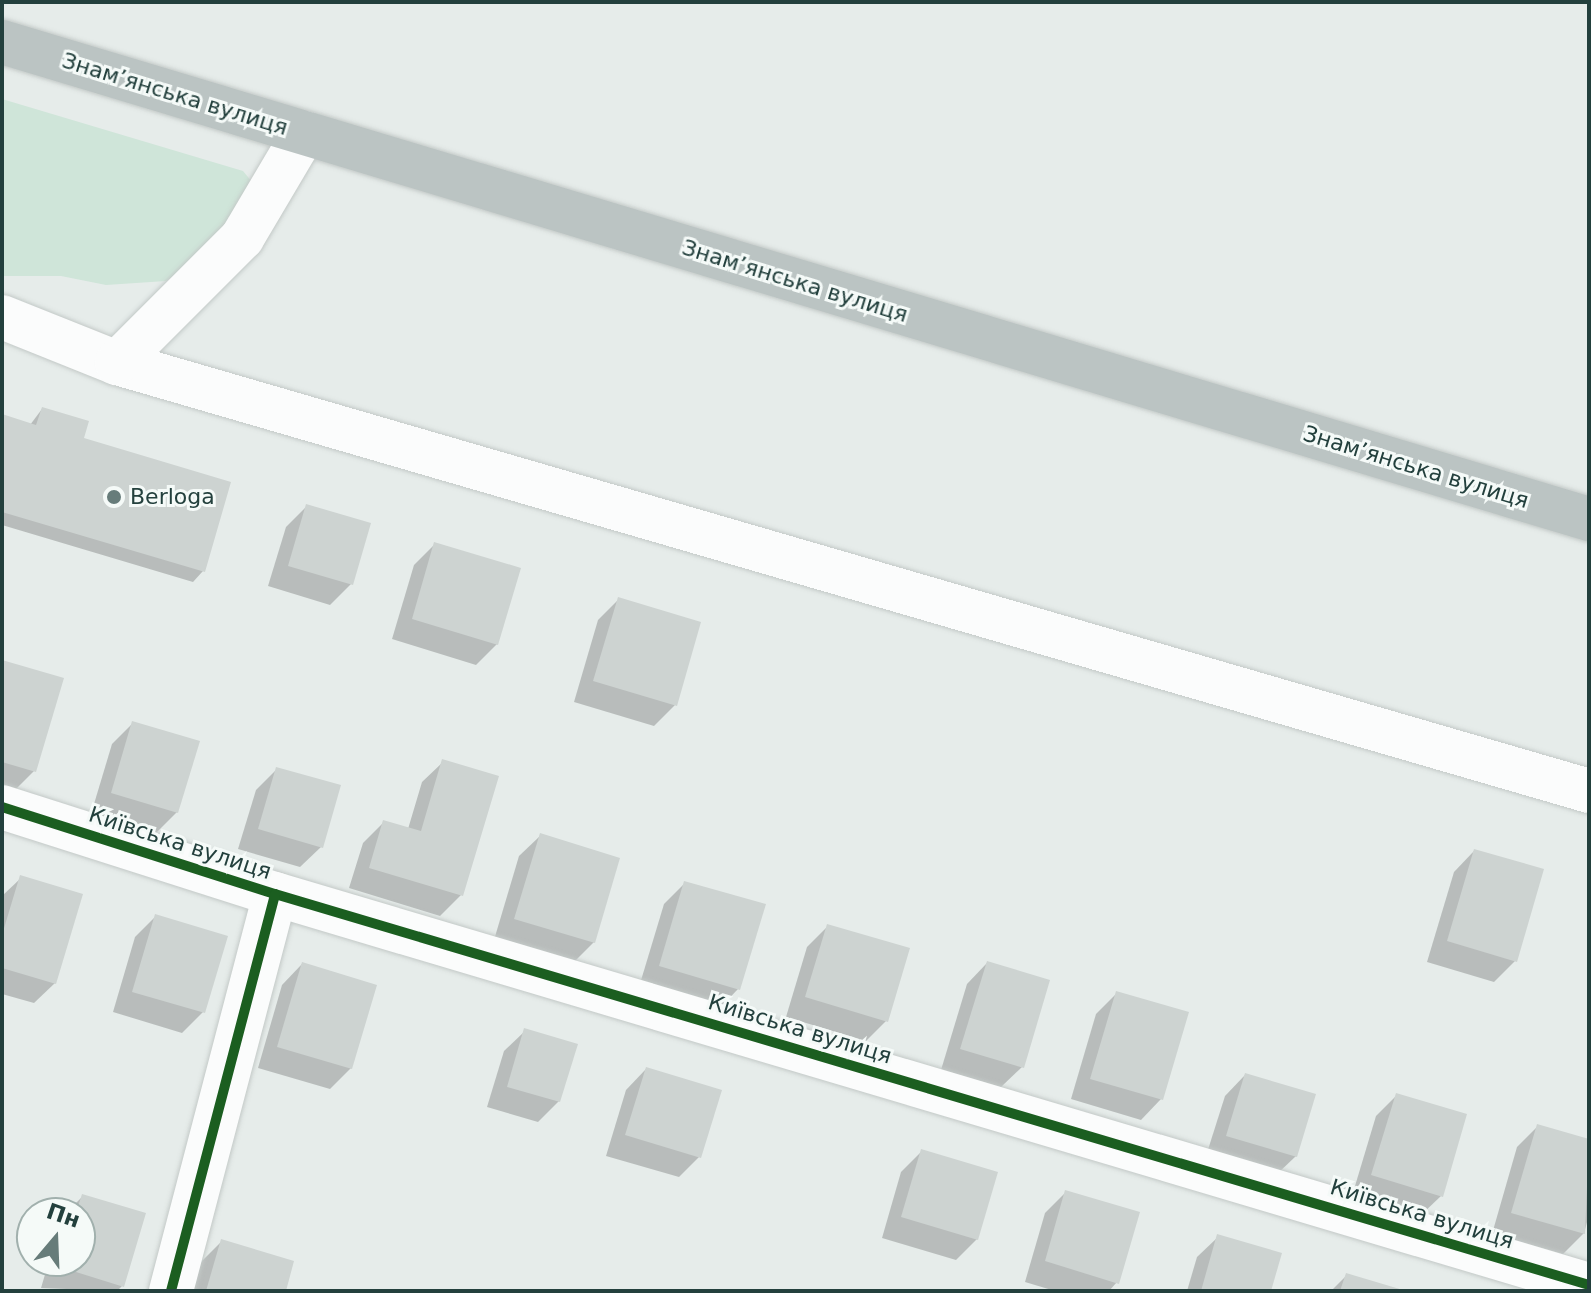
<!DOCTYPE html>
<meta charset="utf-8">
<style>
body{margin:0}
#map{position:relative;width:1591px;height:1293px;overflow:hidden;background:#e6ecea;font-family:"DejaVu Sans",sans-serif}
div>[style]{position:absolute}
.green>*{inset:0;background:#cfe5d9}
.shadow>*{inset:0;background:#0003}
.building>*{inset:0;background:#cdd3d1}
.roads{filter:drop-shadow(0 0 2px #c3c9c7) drop-shadow(0 0 2px #c3c9c7)}
.minor>*{height:44px;margin:-22px;padding:0 22px;transform-origin:22px;border-radius:22px;background:#fbfcfc}
.highway>*{height:44px;margin:-22px;padding:0 22px;transform-origin:22px;border-radius:22px;background:#bbc4c3}
.cycleway>*{height:10px;margin:-5px;padding:0 5px;transform-origin:5px;border-radius:5px;background:#1b5e20}
.dots>*{width:22px;height:22px;translate:-50% -50%;box-sizing:border-box;border:4px solid #f5faf8;border-radius:50%}
span{translate:-50% -50%;white-space:nowrap;text-align:center;line-height:1.15;-webkit-text-stroke:6px #f5faf8;paint-order:stroke}
.street-label{font-size:22px;color:#23403d}
.poi-label{font-size:22px;color:#23403d}
.left{translate:0 -50%;text-align:left}
.frame{position:absolute;inset:0;border:4px solid #23403d;pointer-events:none}
.north{position:absolute;left:16px;top:1197px;width:80px;height:80px;box-sizing:border-box;background:#f5faf8;border:2px solid #a1b0ad;border-radius:50%;rotate:19deg;font-size:22px;font-weight:700;line-height:32px;text-align:center;color:#23403d}
.north::after{content:'';display:block;margin:auto;width:28px;height:36px;background:#677c7a;clip-path:polygon(50% 0,100% 100%,50% 72%,0 100%)}
</style>
<div id="map">
<div class="green">
<i style="clip-path:polygon(2px 99px,243px 171px,253px 183px,243px 208px,196px 261px,166px 281px,106px 285px,61px 276px,2px 276px)"></i>
</div>
<div class="shadow">
<i style="clip-path:polygon(42px 409px,82px 440px,229px 484px,203px 571px,193px 582px,2px 525px,2px 416px,30px 425px)"></i>
<i style="clip-path:polygon(307px 506px,351px 584px,330px 605px,268px 586px,286px 527px)"></i>
<i style="clip-path:polygon(435px 544px,497px 644px,476px 665px,392px 639px,414px 565px)"></i>
<i style="clip-path:polygon(619px 599px,675px 705px,654px 726px,574px 702px,598px 620px)"></i>
<i style="clip-path:polygon(2px 662px,34px 771px,13px 792px,2px 788px)"></i>
<i style="clip-path:polygon(133px 723px,177px 812px,156px 833px,91px 814px,112px 744px)"></i>
<i style="clip-path:polygon(443px 762px,461px 895px,440px 916px,349px 888px,363px 843px,384px 822px,408px 829px,422px 782px)"></i>
<i style="clip-path:polygon(277px 769px,321px 847px,300px 867px,238px 849px,256px 790px)"></i>
<i style="clip-path:polygon(540px 836px,594px 942px,573px 963px,494px 940px,519px 856px)"></i>
<i style="clip-path:polygon(1474px 851px,1515px 961px,1494px 982px,1427px 962px,1454px 872px)"></i>
<i style="clip-path:polygon(21px 878px,55px 983px,34px 1003px,2px 994px,2px 896px)"></i>
<i style="clip-path:polygon(685px 883px,738px 989px,718px 1010px,639px 987px,664px 904px)"></i>
<i style="clip-path:polygon(156px 916px,203px 1012px,182px 1033px,113px 1012px,135px 937px)"></i>
<i style="clip-path:polygon(828px 926px,886px 1021px,866px 1041px,786px 1017px,807px 947px)"></i>
<i style="clip-path:polygon(987px 963px,1022px 1067px,1001px 1087px,941px 1070px,967px 984px)"></i>
<i style="clip-path:polygon(302px 964px,351px 1068px,330px 1089px,258px 1068px,282px 985px)"></i>
<i style="clip-path:polygon(1117px 993px,1161px 1099px,1141px 1120px,1071px 1099px,1096px 1014px)"></i>
<i style="clip-path:polygon(525px 1031px,559px 1101px,538px 1122px,487px 1107px,504px 1051px)"></i>
<i style="clip-path:polygon(646px 1069px,699px 1157px,679px 1177px,606px 1156px,626px 1090px)"></i>
<i style="clip-path:polygon(1245px 1075px,1296px 1156px,1275px 1176px,1206px 1156px,1225px 1096px)"></i>
<i style="clip-path:polygon(1397px 1095px,1441px 1196px,1420px 1216px,1352px 1196px,1376px 1116px)"></i>
<i style="clip-path:polygon(1538px 1126px,1589px 1141px,1589px 1215px,1584px 1233px,1563px 1254px,1492px 1234px,1517px 1147px)"></i>
<i style="clip-path:polygon(922px 1151px,977px 1239px,956px 1260px,882px 1238px,901px 1172px)"></i>
<i style="clip-path:polygon(1066px 1192px,1117px 1282px,1109px 1291px,1055px 1291px,1025px 1282px,1045px 1213px)"></i>
<i style="clip-path:polygon(83px 1196px,122px 1286px,117px 1291px,41px 1288px,49px 1261px,80px 1261px,80px 1213px,66px 1213px)"></i>
<i style="clip-path:polygon(1218px 1237px,1269px 1291px,1187px 1291px,1197px 1257px)"></i>
<i style="clip-path:polygon(222px 1241px,283px 1291px,193px 1291px,201px 1262px)"></i>
<i style="clip-path:polygon(1346px 1276px,1399px 1291px,1331px 1291px)"></i>
</div>
<div class="building">
<i style="clip-path:polygon(42px 407px,89px 421px,84px 438px,231px 482px,205px 572px,2px 512px,2px 414px,36px 425px)"></i>
<i style="clip-path:polygon(306px 504px,371px 523px,353px 585px,288px 566px)"></i>
<i style="clip-path:polygon(434px 542px,521px 568px,498px 645px,412px 619px)"></i>
<i style="clip-path:polygon(618px 597px,701px 622px,677px 706px,593px 681px)"></i>
<i style="clip-path:polygon(2px 660px,64px 678px,36px 772px,2px 762px)"></i>
<i style="clip-path:polygon(132px 721px,200px 741px,178px 813px,111px 793px)"></i>
<i style="clip-path:polygon(442px 759px,499px 776px,463px 896px,369px 868px,383px 820px,421px 831px)"></i>
<i style="clip-path:polygon(276px 767px,341px 785px,323px 848px,258px 829px)"></i>
<i style="clip-path:polygon(540px 833px,620px 858px,595px 943px,514px 919px)"></i>
<i style="clip-path:polygon(1474px 849px,1544px 869px,1517px 962px,1447px 941px)"></i>
<i style="clip-path:polygon(20px 875px,83px 894px,56px 984px,2px 968px,2px 935px)"></i>
<i style="clip-path:polygon(684px 881px,766px 904px,740px 990px,659px 966px)"></i>
<i style="clip-path:polygon(155px 914px,228px 936px,205px 1013px,132px 992px)"></i>
<i style="clip-path:polygon(827px 924px,910px 948px,888px 1022px,805px 997px)"></i>
<i style="clip-path:polygon(987px 961px,1050px 980px,1024px 1068px,960px 1049px)"></i>
<i style="clip-path:polygon(302px 962px,377px 985px,352px 1069px,277px 1047px)"></i>
<i style="clip-path:polygon(1116px 991px,1189px 1012px,1163px 1100px,1090px 1079px)"></i>
<i style="clip-path:polygon(524px 1028px,578px 1044px,560px 1102px,507px 1087px)"></i>
<i style="clip-path:polygon(646px 1067px,722px 1090px,701px 1158px,625px 1135px)"></i>
<i style="clip-path:polygon(1245px 1073px,1316px 1094px,1297px 1157px,1226px 1136px)"></i>
<i style="clip-path:polygon(1396px 1093px,1467px 1114px,1443px 1197px,1371px 1175px)"></i>
<i style="clip-path:polygon(1537px 1124px,1589px 1139px,1585px 1234px,1511px 1213px)"></i>
<i style="clip-path:polygon(921px 1149px,998px 1172px,978px 1240px,901px 1217px)"></i>
<i style="clip-path:polygon(1065px 1190px,1140px 1212px,1119px 1284px,1045px 1261px)"></i>
<i style="clip-path:polygon(82px 1194px,146px 1213px,124px 1287px,60px 1267px,62px 1261px,80px 1261px,76px 1213px)"></i>
<i style="clip-path:polygon(1217px 1234px,1282px 1253px,1271px 1291px,1201px 1291px)"></i>
<i style="clip-path:polygon(221px 1239px,294px 1261px,286px 1291px,206px 1291px)"></i>
<i style="clip-path:polygon(1346px 1273px,1403px 1290px,1403px 1291px,1340px 1291px)"></i>
</div>
<div class="roads">
<div class="minor">
<i style="left:2px;top:317px;width:124px;rotate:21.8deg"></i>
<i style="left:117px;top:363px;width:1533px;rotate:16.21deg"></i>
<i style="left:117px;top:363px;width:177px;rotate:-45deg"></i>
<i style="left:242px;top:238px;width:122px;rotate:-59.4deg"></i>
<i style="left:2px;top:807px;width:287px;rotate:17.7deg"></i>
<i style="left:275px;top:894px;width:1371px;rotate:16.57deg"></i>
<i style="left:171px;top:1291px;width:410px;rotate:-75.3deg"></i>
</div>
<div class="highway">
<i style="left:2px;top:42px;width:1657px;rotate:16.73deg"></i>
</div>
</div>
<div class="cycleway">
<i style="left:2px;top:807px;width:287px;rotate:17.7deg"></i>
<i style="left:275px;top:894px;width:1371px;rotate:16.57deg"></i>
<i style="left:171px;top:1291px;width:410px;rotate:-75.3deg"></i>
</div>
<div class="dots">
<i style="left:114px;top:497px;background:#677c7a"></i>
</div>
<div class="street-label">
<span style="left:175px;top:94px;rotate:17deg">Знамʼянська вулиця</span>
<span style="left:795px;top:281px;rotate:17deg">Знамʼянська вулиця</span>
<span style="left:1416px;top:467px;rotate:17deg">Знамʼянська вулиця</span>
<span style="left:180px;top:843px;rotate:18deg">Київська вулиця</span>
<span style="left:800px;top:1029px;rotate:17deg">Київська вулиця</span>
<span style="left:1422px;top:1214px;rotate:17deg">Київська вулиця</span>
</div>
<div class="poi-label">
<span class="left" style="left:130px;top:497px">Berloga</span>
</div>
<div class="frame"></div>
<div class="north">Пн</div>
</div>
